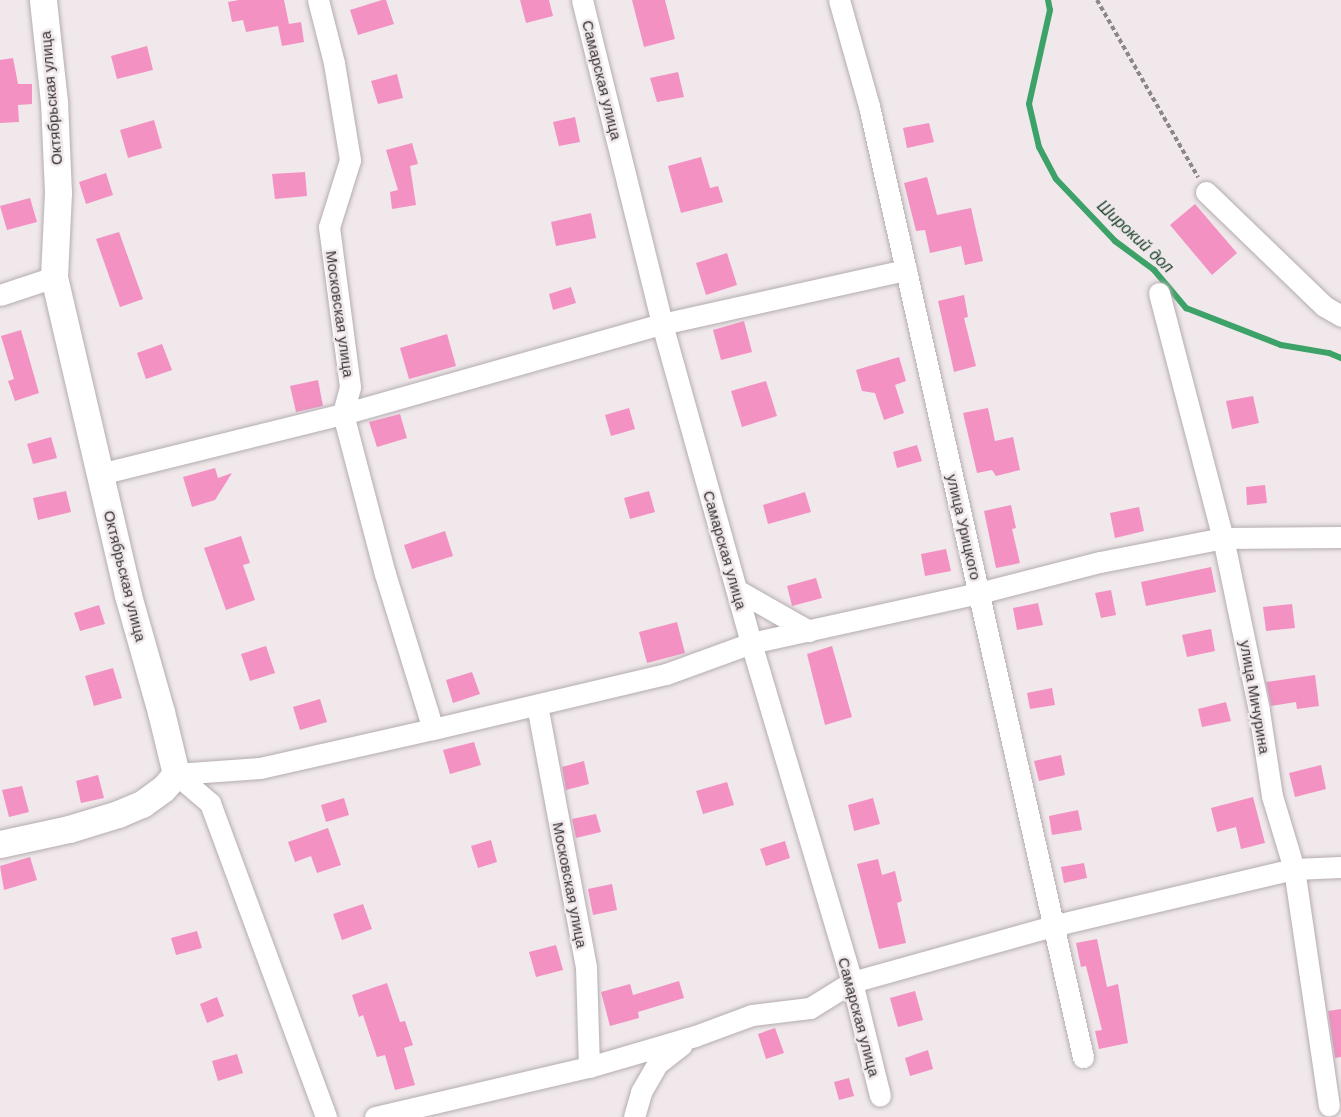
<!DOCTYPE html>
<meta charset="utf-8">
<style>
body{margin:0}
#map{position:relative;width:1341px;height:1117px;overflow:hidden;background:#f0e8eb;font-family:Helvetica,sans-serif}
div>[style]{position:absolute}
.stream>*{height:6px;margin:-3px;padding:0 3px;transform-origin:3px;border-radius:3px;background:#3da267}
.building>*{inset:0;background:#f291c2}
.path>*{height:4px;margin-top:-2px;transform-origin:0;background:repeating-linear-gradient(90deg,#8d8789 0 4.5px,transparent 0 7.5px)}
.roads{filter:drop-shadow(0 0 2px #b4acb0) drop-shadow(0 0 2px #b4acb0)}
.minor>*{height:21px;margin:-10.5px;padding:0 10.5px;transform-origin:10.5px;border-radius:10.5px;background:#fff}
.major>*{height:27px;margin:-13.5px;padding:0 13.5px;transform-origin:13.5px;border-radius:13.5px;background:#fff}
span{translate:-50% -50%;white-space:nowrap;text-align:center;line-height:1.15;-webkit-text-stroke:5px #f0e8eb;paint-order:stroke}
.street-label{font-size:15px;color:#373435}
.water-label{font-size:16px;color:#143d25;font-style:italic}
</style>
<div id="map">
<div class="stream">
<i style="left:1048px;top:0;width:10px;rotate:79deg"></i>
<i style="left:1050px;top:10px;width:96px;rotate:102.6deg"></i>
<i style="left:1029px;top:104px;width:44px;rotate:76.9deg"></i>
<i style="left:1039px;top:147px;width:36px;rotate:62deg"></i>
<i style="left:1056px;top:179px;width:86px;rotate:46.4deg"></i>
<i style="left:1115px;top:241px;width:49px;rotate:36.6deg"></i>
<i style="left:1154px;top:270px;width:50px;rotate:49.9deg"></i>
<i style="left:1186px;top:308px;width:102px;rotate:21.3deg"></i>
<i style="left:1281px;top:345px;width:49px;rotate:9.5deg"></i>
<i style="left:1329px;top:353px;width:13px;rotate:23deg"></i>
</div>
<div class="building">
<i style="clip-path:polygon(239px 0,284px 0,289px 24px,301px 22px,304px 42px,282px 46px,278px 26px,246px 32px,243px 20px,232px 22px,228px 2px)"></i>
<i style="clip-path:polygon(382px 0,386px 0,394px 24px,358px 35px,350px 10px)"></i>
<i style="clip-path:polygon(520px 0,549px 0,553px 16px,526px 23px)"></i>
<i style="clip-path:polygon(632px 0,665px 0,675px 39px,644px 47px)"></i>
<i style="clip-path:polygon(147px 46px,153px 70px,117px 79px,111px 56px)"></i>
<i style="clip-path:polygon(13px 58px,18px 84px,32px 84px,32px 104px,18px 105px,19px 122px,0 123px,0 60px)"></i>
<i style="clip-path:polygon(678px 72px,684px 97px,657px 102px,650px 78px)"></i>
<i style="clip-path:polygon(397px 74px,403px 98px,378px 104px,371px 81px)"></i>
<i style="clip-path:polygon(575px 117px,580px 142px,559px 146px,553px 122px)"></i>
<i style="clip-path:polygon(154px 120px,162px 148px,128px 158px,120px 130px)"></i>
<i style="clip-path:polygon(929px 123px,934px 142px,907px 148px,903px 128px)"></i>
<i style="clip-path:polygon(412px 143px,418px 164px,410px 166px,416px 205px,392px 209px,390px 192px,398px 190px,386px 150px)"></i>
<i style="clip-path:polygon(701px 157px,710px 188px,718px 186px,723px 202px,681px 213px,668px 166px)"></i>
<i style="clip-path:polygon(305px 172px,307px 196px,275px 199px,272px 174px)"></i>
<i style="clip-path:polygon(106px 173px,113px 195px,86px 204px,79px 182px)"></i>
<i style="clip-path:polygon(927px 177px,937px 215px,971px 208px,983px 261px,965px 265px,961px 246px,930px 253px,925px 230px,916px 231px,904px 183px)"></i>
<i style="clip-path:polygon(30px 198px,37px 222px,7px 230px,0 206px)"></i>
<i style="clip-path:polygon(1195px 204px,1237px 253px,1212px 275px,1170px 225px)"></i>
<i style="clip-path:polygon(591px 213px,596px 238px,556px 246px,551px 222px)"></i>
<i style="clip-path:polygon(119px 232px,143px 299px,120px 307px,96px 239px)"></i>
<i style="clip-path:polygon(727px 253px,737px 285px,706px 295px,696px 263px)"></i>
<i style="clip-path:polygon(571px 287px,576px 303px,553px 310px,549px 294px)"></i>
<i style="clip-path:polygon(964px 295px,968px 317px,964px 318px,976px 366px,954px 372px,938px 301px)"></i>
<i style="clip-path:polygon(744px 321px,752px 352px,721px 360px,713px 330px)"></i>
<i style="clip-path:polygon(21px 330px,39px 393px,15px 401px,8px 381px,14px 379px,1px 336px)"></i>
<i style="clip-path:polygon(447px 334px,456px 366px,409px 379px,400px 348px)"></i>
<i style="clip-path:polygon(162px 344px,172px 370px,146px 379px,137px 353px)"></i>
<i style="clip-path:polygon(899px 357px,906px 381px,895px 385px,904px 413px,884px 420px,875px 393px,862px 391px,856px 370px)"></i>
<i style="clip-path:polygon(318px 380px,323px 406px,296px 412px,290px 386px)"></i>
<i style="clip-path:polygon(766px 381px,777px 416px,742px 427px,731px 391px)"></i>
<i style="clip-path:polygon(1253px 396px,1259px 423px,1232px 429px,1226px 401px)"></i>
<i style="clip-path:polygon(629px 408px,635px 429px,611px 436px,605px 415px)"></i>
<i style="clip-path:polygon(988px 408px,995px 441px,1013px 437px,1020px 470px,996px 476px,992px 470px,977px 473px,963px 413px)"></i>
<i style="clip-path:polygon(400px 414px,407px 438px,377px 447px,369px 422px)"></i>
<i style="clip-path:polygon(51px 437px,57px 458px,33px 464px,27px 444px)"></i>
<i style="clip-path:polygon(917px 445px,922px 461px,897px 468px,893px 452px)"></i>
<i style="clip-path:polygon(215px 468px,218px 478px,232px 473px,215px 500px,192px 507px,183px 477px)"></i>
<i style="clip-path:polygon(1265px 485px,1267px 503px,1247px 505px,1246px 487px)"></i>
<i style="clip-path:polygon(66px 491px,71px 512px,38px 520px,33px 498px)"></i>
<i style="clip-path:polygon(649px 491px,655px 512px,630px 519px,624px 498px)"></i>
<i style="clip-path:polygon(805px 492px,811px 512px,768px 524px,763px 505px)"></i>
<i style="clip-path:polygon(1011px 505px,1016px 528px,1012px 529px,1020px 563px,996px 568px,984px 511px)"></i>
<i style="clip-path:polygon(1139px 507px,1144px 531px,1115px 538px,1110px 513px)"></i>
<i style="clip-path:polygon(445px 531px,453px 556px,412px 569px,404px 545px)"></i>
<i style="clip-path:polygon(241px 536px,250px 563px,243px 565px,255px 600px,226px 610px,204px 548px)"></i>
<i style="clip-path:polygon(946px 549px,951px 571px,925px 576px,921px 554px)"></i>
<i style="clip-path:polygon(1211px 567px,1216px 592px,1146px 606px,1141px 582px)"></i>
<i style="clip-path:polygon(816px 578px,822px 598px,792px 606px,787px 586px)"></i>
<i style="clip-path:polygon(1111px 590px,1116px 615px,1101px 618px,1095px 593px)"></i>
<i style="clip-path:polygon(1038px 603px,1043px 625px,1017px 630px,1013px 608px)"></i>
<i style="clip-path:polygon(1292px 604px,1295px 628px,1266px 631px,1263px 607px)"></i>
<i style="clip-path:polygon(99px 605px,105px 624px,80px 631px,74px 613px)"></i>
<i style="clip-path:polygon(677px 622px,685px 653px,647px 663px,639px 632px)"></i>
<i style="clip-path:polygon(1211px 629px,1215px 651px,1187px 657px,1182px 635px)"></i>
<i style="clip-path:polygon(266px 646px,275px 673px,250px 681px,241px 654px)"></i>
<i style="clip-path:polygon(832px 646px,852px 717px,825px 725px,807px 654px)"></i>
<i style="clip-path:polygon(113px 668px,122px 698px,94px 706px,85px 676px)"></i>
<i style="clip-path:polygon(472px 672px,480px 694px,453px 703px,446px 680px)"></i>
<i style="clip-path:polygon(1315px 675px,1319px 706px,1297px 709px,1296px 702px,1271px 706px,1266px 682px)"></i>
<i style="clip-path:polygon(1052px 688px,1055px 705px,1030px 709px,1027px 693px)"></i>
<i style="clip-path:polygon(320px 699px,327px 722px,300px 730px,293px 707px)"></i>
<i style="clip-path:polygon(1226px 702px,1231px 721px,1202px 727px,1198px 709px)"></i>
<i style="clip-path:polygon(474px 742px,481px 765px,450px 774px,443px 750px)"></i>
<i style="clip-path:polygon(1061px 755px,1065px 775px,1039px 781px,1034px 761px)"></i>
<i style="clip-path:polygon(584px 761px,589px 784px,566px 790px,562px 767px)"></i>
<i style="clip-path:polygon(1321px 765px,1326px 789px,1295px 797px,1289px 773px)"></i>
<i style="clip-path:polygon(98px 775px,104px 798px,81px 803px,76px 781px)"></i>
<i style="clip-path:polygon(727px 782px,734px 805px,703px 814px,696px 791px)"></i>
<i style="clip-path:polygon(22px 786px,29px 812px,9px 817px,2px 790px)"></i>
<i style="clip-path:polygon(1253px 797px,1265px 843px,1241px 849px,1236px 827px,1217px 832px,1211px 808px)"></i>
<i style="clip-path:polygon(344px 798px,349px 815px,326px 822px,321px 805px)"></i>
<i style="clip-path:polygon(873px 798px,880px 824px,854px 831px,848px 805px)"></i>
<i style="clip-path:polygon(1078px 810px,1082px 830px,1052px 835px,1049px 816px)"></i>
<i style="clip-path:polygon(596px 814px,601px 832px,576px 838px,572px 819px)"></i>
<i style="clip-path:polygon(328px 828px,341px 865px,317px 873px,311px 856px,295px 862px,288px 842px)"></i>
<i style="clip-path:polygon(491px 840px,497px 862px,478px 868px,471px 846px)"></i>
<i style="clip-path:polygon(785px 841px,790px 858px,766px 866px,760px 849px)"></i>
<i style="clip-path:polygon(30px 857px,37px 880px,4px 890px,0 866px)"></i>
<i style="clip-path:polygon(878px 859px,882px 875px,895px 871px,902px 901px,897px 903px,906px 943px,879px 949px,857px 864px)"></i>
<i style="clip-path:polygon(1084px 863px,1087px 878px,1064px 883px,1061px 867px)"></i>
<i style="clip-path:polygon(612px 884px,617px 910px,593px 915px,588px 889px)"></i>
<i style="clip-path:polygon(363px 904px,372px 929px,342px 940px,333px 914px)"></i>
<i style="clip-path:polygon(197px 931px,202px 948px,176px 955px,171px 938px)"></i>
<i style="clip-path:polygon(1097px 939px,1107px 987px,1118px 984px,1128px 1043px,1099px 1049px,1095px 1031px,1102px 1030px,1086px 966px,1081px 967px,1076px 943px)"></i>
<i style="clip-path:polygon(556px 945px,563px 970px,536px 977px,529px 952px)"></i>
<i style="clip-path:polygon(679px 981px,684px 998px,638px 1012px,639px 1018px,610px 1026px,601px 992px,630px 984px,633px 995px)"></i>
<i style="clip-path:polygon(387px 983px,400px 1022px,405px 1021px,413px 1045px,404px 1048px,415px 1085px,395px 1090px,385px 1055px,377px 1057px,363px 1015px,359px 1017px,352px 995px)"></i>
<i style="clip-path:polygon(915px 991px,923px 1020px,898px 1027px,890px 998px)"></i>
<i style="clip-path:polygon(217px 997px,224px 1016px,207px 1023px,200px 1004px)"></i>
<i style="clip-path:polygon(1341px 1009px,1341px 1057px,1335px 1058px,1328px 1011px)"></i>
<i style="clip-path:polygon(775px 1028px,784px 1053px,766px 1059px,758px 1034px)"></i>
<i style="clip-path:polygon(928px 1050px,933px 1069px,910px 1076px,905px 1058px)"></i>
<i style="clip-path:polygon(237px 1054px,243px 1073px,218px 1081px,212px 1061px)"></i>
<i style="clip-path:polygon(849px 1078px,854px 1096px,839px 1100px,834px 1082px)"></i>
</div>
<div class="path">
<i style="left:1097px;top:0;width:204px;rotate:60.3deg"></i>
</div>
<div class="roads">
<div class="minor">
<i style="left:318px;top:0;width:65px;rotate:75.7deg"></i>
<i style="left:334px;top:63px;width:98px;rotate:80.6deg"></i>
<i style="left:350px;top:160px;width:70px;rotate:107.4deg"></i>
<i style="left:329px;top:227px;width:161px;rotate:82.5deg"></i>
<i style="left:350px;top:387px;width:28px;rotate:105deg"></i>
<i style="left:343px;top:414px;width:165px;rotate:75.3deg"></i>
<i style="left:385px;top:574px;width:162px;rotate:72.8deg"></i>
<i style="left:582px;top:0;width:334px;rotate:76.1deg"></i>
<i style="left:662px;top:324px;width:331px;rotate:74.4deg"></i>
<i style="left:751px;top:643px;width:354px;rotate:73.4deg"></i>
<i style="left:852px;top:982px;width:117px;rotate:76.2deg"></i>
<i style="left:839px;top:0;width:110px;rotate:74.2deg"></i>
<i style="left:869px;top:106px;width:975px;rotate:77.32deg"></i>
<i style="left:1206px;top:192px;width:164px;rotate:44deg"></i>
<i style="left:1324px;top:306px;width:20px;rotate:30deg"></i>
<i style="left:1159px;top:293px;width:253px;rotate:75.4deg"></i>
<i style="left:1223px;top:538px;width:177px;rotate:78.2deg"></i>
<i style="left:1259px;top:711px;width:86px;rotate:81.3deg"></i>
<i style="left:1272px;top:796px;width:76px;rotate:73.2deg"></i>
<i style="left:1294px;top:869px;width:239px;rotate:81.6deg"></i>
<i style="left:0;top:295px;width:57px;rotate:-18.4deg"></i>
<i style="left:100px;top:474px;width:250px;rotate:-13.9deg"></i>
<i style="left:343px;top:414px;width:331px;rotate:-15.8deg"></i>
<i style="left:662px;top:324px;width:250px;rotate:-12.5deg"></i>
<i style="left:737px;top:590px;width:83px;rotate:29.7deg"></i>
<i style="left:537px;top:705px;width:267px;rotate:79.4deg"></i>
<i style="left:586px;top:967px;width:100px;rotate:88.3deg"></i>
<i style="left:176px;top:774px;width:84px;rotate:-4.1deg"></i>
<i style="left:260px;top:768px;width:177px;rotate:-12.7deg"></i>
<i style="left:433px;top:729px;width:239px;rotate:-13.3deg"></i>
<i style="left:666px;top:674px;width:90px;rotate:-20deg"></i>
<i style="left:751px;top:643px;width:233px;rotate:-12.4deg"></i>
<i style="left:979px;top:593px;width:125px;rotate:-14.4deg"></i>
<i style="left:1100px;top:562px;width:125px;rotate:-11deg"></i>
<i style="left:1223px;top:538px;width:118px;rotate:-0.5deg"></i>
<i style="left:176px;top:774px;width:45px;rotate:40.5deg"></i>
<i style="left:210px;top:803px;width:335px;rotate:69.7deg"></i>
<i style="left:375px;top:1117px;width:220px;rotate:-13.2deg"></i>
<i style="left:589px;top:1067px;width:110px;rotate:-16.3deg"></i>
<i style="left:695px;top:1036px;width:61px;rotate:-20.2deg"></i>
<i style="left:752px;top:1015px;width:58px;rotate:-6.9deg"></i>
<i style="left:810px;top:1008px;width:49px;rotate:-31.8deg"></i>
<i style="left:852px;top:982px;width:208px;rotate:-15.6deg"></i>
<i style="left:1052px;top:926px;width:249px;rotate:-13.3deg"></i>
<i style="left:1294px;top:869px;width:47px;rotate:-2.4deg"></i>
<i style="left:634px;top:1117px;width:26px;rotate:-74deg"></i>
<i style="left:641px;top:1092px;width:32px;rotate:-60deg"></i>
<i style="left:657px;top:1064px;width:31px;rotate:-38deg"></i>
</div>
<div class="major">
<i style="left:0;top:844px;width:71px;rotate:-12.3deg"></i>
<i style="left:69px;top:829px;width:51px;rotate:-17deg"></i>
<i style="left:118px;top:814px;width:26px;rotate:-23deg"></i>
<i style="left:142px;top:804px;width:26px;rotate:-36deg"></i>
<i style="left:163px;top:789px;width:20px;rotate:-49deg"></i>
<i style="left:176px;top:774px;width:64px;rotate:-103.6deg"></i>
<i style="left:161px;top:712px;width:122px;rotate:-105.8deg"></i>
<i style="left:128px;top:595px;width:326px;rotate:-103.1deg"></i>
<i style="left:54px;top:277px;width:84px;rotate:-87.3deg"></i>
<i style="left:58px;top:193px;width:91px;rotate:-92.5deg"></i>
<i style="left:54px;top:102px;width:103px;rotate:-96.2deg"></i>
</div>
</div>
<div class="street-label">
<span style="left:602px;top:80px;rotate:76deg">Самарская улица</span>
<span style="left:51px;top:98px;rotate:-95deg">Октябрьская улица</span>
<span style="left:340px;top:314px;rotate:82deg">Московская улица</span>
<span style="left:964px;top:527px;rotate:77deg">улица Урицкого</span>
<span style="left:725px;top:550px;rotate:74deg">Самарская улица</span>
<span style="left:125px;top:576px;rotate:76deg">Октябрьская улица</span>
<span style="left:1255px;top:697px;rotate:80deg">улица Мичурина</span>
<span style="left:570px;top:885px;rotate:79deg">Московская улица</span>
<span style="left:859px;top:1017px;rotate:75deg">Самарская улица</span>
</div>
<div class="water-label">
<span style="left:1135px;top:237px;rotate:43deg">Широкий дол</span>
</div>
</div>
